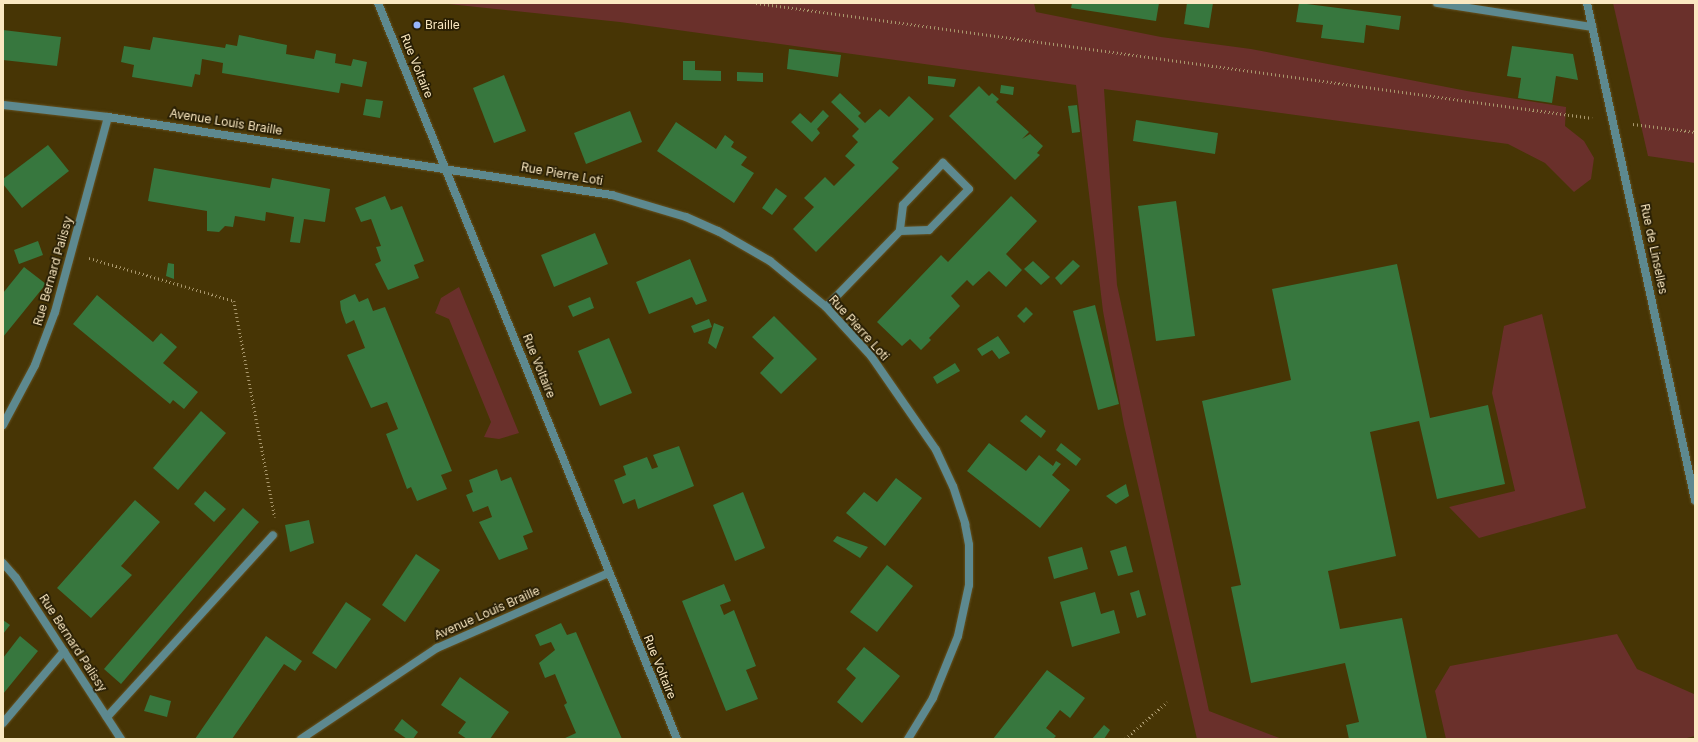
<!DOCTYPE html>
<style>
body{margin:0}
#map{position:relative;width:1698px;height:742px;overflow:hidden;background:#473505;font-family:Inter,sans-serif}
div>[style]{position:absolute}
.green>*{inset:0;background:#6a302b}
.building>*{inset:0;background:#37773e}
.path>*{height:2.5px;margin-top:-1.25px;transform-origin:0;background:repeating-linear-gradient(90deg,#a9976c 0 1px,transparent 0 4px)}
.roads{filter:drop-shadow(0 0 1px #645223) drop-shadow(0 0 1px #645223)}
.service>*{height:8px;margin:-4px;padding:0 4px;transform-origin:4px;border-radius:4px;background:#5d898f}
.minor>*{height:8px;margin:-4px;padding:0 4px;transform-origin:4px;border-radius:4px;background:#5d898f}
.dots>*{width:11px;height:11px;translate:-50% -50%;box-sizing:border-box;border:2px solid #281e04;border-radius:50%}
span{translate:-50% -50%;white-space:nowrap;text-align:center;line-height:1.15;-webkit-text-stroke:3.5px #281e04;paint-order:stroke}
.poi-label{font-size:12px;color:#fae8c1}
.left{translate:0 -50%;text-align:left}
.street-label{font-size:12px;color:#fae8c1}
.frame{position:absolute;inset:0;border:4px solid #fae8c1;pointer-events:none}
</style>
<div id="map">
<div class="green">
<i style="clip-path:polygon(439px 3px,1034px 3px,1036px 12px,1161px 37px,1251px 49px,1467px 91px,1566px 107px,1565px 126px,1584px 141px,1594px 158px,1591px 179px,1574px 192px,1545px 163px,1508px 144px,1104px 89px,1117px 285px,1209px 711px,1282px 739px,1197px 739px,1124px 425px,1103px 311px,1076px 85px,620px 22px)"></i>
<i style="clip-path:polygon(1613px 3px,1695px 3px,1695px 163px,1648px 156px)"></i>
<i style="clip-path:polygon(459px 287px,519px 433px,499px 439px,484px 437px,491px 422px,449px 319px,435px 313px,441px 298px)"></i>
<i style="clip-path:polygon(1542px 314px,1586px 508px,1479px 538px,1449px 507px,1515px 491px,1492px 393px,1504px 326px)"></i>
<i style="clip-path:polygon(1617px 634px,1637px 669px,1694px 694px,1695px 736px,1683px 739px,1446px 739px,1435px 691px,1450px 666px)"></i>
</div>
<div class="building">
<i style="clip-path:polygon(1072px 3px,1159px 3px,1156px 21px,1071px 8px)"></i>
<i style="clip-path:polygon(1187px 3px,1213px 3px,1209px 28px,1184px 24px)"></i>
<i style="clip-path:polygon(1299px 3px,1401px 16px,1399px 30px,1366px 25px,1364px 43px,1321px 38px,1323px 25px,1296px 22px)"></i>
<i style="clip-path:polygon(3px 30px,61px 37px,57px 66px,3px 60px)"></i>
<i style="clip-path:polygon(239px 35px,287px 45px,286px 54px,314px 59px,316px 50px,336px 54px,335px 63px,351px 66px,353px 59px,367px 62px,362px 87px,341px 83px,339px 93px,222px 73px,223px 63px,202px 59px,200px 75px,195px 74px,192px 87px,132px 77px,134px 65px,121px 62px,124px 46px,150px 50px,153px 37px,225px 48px,226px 44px,237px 46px)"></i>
<i style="clip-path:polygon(1512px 46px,1573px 54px,1578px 80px,1556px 76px,1552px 103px,1518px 98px,1521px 78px,1507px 76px)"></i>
<i style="clip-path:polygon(789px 49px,841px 55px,838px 77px,787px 69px)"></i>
<i style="clip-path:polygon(683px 61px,695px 61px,695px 70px,721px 71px,721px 81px,683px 80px)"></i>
<i style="clip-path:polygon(737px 72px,763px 73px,763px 82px,737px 81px)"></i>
<i style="clip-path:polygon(504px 75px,526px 131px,494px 143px,473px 88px)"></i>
<i style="clip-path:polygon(928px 76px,956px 79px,954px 87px,928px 84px)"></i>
<i style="clip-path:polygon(1001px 85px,1014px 87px,1013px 95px,1000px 93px)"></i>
<i style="clip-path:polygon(979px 86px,989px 96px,992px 93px,999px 99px,996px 102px,1029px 132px,1022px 139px,1030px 134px,1043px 146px,1037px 153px,1040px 155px,1015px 180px,949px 116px)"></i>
<i style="clip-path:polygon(840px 93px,861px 113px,858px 116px,865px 123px,880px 109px,889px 117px,909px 96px,934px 119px,892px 162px,899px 168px,816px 252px,793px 229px,814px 207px,804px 198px,825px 177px,834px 186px,855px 165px,845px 156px,858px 142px,852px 136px,859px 129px,831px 102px)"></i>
<i style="clip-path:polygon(366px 99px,383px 101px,380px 118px,363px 115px)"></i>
<i style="clip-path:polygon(1077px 105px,1080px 132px,1072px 133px,1068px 106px)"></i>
<i style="clip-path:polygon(823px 110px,829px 116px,817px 129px,820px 133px,812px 142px,791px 122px,800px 113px,811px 123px)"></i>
<i style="clip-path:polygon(630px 111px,642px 142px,586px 164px,574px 133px)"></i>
<i style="clip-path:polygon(1136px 120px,1218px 133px,1215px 154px,1133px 141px)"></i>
<i style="clip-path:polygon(676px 122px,716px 149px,725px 135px,734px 142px,731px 147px,747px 157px,741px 165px,754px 173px,734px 203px,657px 151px)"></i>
<i style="clip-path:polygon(48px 145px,69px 171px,22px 208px,3px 184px,3px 179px)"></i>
<i style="clip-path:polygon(154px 168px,270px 188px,272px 178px,330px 189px,325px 222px,304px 219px,300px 243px,290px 242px,294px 217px,266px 212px,265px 221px,235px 216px,233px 227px,225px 226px,219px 232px,207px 231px,207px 211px,148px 201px)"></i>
<i style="clip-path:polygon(776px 188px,787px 196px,772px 215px,762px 208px)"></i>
<i style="clip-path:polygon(385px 196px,391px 210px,402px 206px,424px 261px,414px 265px,419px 278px,388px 290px,375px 264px,381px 261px,376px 247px,381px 246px,371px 219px,361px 222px,355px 208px)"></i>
<i style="clip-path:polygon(1011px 196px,1037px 221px,1006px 254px,1022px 270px,1006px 287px,989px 271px,973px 286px,967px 280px,951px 296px,960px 306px,929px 338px,931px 340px,921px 350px,910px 339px,902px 346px,877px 322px,941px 255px,948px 262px)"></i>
<i style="clip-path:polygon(1176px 201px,1195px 336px,1156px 341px,1138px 206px)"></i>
<i style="clip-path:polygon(595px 233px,608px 264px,554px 287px,541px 255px)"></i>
<i style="clip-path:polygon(38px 241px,43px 255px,19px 264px,14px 250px)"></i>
<i style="clip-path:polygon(690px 259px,707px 301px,696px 305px,692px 297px,649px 314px,636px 282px)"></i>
<i style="clip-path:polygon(1073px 260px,1080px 266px,1061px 285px,1055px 278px)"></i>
<i style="clip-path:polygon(1033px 261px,1050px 277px,1041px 285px,1024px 269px)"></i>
<i style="clip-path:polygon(168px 263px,174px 264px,174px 279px,166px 276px)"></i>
<i style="clip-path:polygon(1397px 264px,1430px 418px,1488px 405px,1505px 484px,1437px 499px,1419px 421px,1370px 432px,1396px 556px,1328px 571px,1340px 629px,1402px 618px,1427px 739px,1349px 739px,1346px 725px,1359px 722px,1345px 663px,1251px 683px,1231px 587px,1241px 585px,1202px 401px,1291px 380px,1272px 289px)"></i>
<i style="clip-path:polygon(24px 267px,46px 284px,3px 337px,3px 293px)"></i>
<i style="clip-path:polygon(355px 294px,359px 302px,368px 298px,373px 311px,385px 307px,452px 471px,441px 475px,447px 489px,417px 501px,411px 487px,407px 489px,386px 434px,398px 429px,387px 402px,371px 408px,347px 355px,365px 348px,354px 320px,346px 324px,341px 310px,340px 301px)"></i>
<i style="clip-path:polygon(97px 295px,153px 342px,161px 333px,177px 347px,163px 363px,198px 392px,184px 409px,173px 400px,170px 404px,73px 324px)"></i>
<i style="clip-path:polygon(590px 297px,594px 308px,573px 317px,568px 306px)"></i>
<i style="clip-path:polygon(1095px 305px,1119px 404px,1098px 410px,1073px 311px)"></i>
<i style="clip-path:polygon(1026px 307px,1033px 314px,1024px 323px,1017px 316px)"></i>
<i style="clip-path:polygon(774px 316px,817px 359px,781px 394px,760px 373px,774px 358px,752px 337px)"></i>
<i style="clip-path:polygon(709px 319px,712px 327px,694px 333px,691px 326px)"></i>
<i style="clip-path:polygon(714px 323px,724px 327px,716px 349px,708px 343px)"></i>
<i style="clip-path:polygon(998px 336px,1010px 353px,999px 359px,992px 350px,982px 356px,977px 349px)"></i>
<i style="clip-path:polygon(609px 338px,632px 393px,600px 406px,578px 351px)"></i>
<i style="clip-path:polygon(955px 363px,960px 371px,937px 384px,933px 377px)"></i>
<i style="clip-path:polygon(201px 411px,226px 433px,178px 490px,153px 468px)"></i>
<i style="clip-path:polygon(1026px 415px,1046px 431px,1041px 438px,1020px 421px)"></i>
<i style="clip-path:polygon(989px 443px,1026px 471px,1039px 455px,1053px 466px,1056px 461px,1061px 464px,1052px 475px,1070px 490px,1040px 528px,967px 471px)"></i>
<i style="clip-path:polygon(1061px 443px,1081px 459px,1076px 466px,1056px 450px)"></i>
<i style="clip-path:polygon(679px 446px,694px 486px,638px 509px,635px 499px,623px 504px,614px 480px,626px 475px,623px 466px,647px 457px,652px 469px,658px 467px,653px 455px)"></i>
<i style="clip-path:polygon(497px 469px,501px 481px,511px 477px,533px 532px,523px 536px,528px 549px,499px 560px,479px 522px,492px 517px,488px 506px,473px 512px,466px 495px,473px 492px,469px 480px)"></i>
<i style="clip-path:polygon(896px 478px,922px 498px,885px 546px,846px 513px,864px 492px,877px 502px)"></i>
<i style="clip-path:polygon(1126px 484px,1129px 496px,1116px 504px,1106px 496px)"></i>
<i style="clip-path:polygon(205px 491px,226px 509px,214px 522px,194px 504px)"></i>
<i style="clip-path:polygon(743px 492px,765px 548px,735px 561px,713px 505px)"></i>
<i style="clip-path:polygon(135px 500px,160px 522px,121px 566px,132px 575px,91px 618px,57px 588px)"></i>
<i style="clip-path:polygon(243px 508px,259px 522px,121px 684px,104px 669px)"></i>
<i style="clip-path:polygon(309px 520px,314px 543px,290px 552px,285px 525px)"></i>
<i style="clip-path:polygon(837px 536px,868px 547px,860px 558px,833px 541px)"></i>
<i style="clip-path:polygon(1126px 546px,1133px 572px,1118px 576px,1110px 551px)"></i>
<i style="clip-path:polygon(1082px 547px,1088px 569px,1054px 579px,1048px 557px)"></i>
<i style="clip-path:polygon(416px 554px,440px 570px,405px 622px,382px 605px)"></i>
<i style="clip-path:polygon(887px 565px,913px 586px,877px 632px,850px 612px)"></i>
<i style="clip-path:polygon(724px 584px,731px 601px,720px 605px,724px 615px,734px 610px,756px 666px,746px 670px,758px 699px,726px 711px,682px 601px)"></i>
<i style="clip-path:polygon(1139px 590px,1146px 615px,1137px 618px,1130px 593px)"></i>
<i style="clip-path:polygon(1095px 592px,1101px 614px,1114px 610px,1120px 633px,1072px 647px,1060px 602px)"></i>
<i style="clip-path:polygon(346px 602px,371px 619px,336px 669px,312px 653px)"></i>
<i style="clip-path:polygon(3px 620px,10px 625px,3px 634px)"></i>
<i style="clip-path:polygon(561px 623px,567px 635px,576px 632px,622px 739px,563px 739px,576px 733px,564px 705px,567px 703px,555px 674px,545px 678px,539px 663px,555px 650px,551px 642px,540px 646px,535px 635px)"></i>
<i style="clip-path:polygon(20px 636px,38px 651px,3px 694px,3px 658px)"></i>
<i style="clip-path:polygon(266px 636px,302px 661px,295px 671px,284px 664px,232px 739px,195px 739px)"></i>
<i style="clip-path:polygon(864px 647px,900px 676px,862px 723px,837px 702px,856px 678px,846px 669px)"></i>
<i style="clip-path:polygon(1047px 670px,1085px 698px,1070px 718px,1060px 710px,1046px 728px,1056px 736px,1053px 739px,993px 739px)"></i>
<i style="clip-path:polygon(460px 677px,509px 712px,490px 739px,467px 739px,458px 733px,466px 722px,441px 705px)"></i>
<i style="clip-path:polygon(150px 695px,171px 701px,167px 717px,144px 711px)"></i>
<i style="clip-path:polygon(402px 719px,418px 732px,413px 739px,407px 739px,394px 730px)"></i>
<i style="clip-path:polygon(1104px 725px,1110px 730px,1104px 739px,1092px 739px)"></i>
</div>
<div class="path">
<i style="left:756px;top:3px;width:844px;rotate:7.83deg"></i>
<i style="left:1633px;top:124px;width:63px;rotate:7.4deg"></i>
<i style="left:89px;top:258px;width:151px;rotate:16.5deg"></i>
<i style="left:234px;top:301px;width:220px;rotate:79.3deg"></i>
<i style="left:1125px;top:739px;width:56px;rotate:-41.4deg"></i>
</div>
<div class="roads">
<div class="service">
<i style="left:1437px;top:3px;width:157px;rotate:8.8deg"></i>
<i style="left:107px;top:717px;width:246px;rotate:-47.6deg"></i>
<i style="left:3px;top:723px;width:94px;rotate:-49.7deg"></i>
</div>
<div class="minor">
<i style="left:378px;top:3px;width:794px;rotate:67.89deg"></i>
<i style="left:1587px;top:3px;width:509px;rotate:77.74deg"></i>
<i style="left:3px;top:105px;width:106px;rotate:6.5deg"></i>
<i style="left:108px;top:117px;width:510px;rotate:8.8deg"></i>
<i style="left:612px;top:195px;width:77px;rotate:16.6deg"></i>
<i style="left:686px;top:217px;width:35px;rotate:24deg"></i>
<i style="left:718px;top:231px;width:60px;rotate:30deg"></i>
<i style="left:770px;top:261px;width:72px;rotate:39.4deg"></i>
<i style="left:826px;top:307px;width:67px;rotate:47.4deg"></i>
<i style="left:871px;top:356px;width:114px;rotate:55.3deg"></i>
<i style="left:936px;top:450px;width:40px;rotate:65deg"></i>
<i style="left:953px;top:486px;width:40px;rotate:72deg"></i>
<i style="left:965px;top:524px;width:21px;rotate:79deg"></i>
<i style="left:969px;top:545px;width:40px;rotate:90deg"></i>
<i style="left:969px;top:585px;width:52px;rotate:102.2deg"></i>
<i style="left:958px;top:636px;width:67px;rotate:112deg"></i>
<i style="left:933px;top:698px;width:48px;rotate:121.4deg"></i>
<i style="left:826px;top:307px;width:106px;rotate:-45.8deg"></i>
<i style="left:900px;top:231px;width:29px;rotate:-2deg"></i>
<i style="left:929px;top:230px;width:57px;rotate:-45.7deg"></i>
<i style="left:969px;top:189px;width:37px;rotate:-135deg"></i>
<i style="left:943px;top:163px;width:58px;rotate:133.6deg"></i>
<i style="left:903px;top:205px;width:26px;rotate:97deg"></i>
<i style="left:3px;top:425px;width:68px;rotate:-61.9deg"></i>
<i style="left:35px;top:365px;width:57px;rotate:-69.3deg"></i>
<i style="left:55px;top:312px;width:202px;rotate:-74.8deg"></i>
<i style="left:3px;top:563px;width:20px;rotate:49deg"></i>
<i style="left:16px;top:578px;width:192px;rotate:56.9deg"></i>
<i style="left:301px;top:739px;width:164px;rotate:-33.8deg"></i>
<i style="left:437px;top:648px;width:188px;rotate:-23.6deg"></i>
</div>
</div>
<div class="dots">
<i style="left:417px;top:25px;background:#97b6fd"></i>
</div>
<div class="poi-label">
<span class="left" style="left:425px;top:25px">Braille</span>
</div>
<div class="street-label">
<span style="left:417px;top:66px;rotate:68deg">Rue Voltaire</span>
<span style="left:226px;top:122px;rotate:9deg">Avenue Louis Braille</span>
<span style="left:562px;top:174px;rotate:10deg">Rue Pierre Loti</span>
<span style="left:1654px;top:249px;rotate:78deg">Rue de Linselles</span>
<span style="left:53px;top:271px;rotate:-74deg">Rue Bernard Palissy</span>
<span style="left:859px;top:328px;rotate:48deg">Rue Pierre Loti</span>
<span style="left:539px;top:366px;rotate:68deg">Rue Voltaire</span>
<span style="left:487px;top:613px;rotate:-24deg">Avenue Louis Braille</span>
<span style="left:73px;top:643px;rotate:57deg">Rue Bernard Palissy</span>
<span style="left:660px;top:667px;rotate:68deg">Rue Voltaire</span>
</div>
<div class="frame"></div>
</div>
